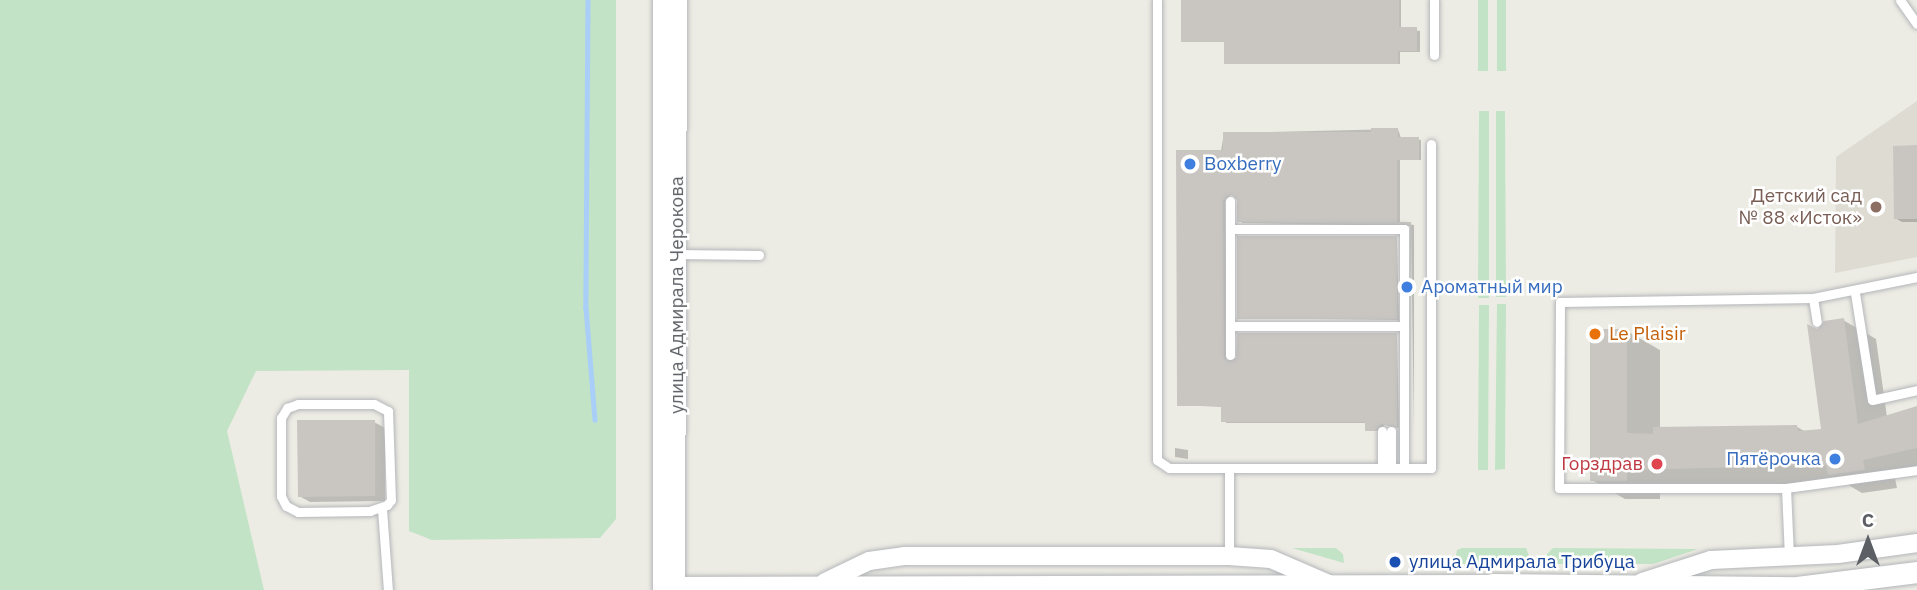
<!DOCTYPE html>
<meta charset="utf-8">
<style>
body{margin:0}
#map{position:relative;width:1917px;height:590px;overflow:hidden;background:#edece4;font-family:"IBM Plex Sans",sans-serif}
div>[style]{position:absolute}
.education>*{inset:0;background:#dddbd2}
.green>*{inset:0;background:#c2e3c6}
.shadow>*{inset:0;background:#0003}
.stream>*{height:4.5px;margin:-2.25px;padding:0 2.25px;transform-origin:2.25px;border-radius:2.25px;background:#a9cef8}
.building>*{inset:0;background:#c9c6c2}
.roads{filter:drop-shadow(0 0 2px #b4b6ba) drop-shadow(0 0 2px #b4b6ba)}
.service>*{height:9px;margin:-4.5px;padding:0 4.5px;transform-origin:4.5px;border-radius:4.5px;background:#fff}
.minor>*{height:18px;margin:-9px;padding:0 9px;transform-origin:9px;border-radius:9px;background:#fff}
.tertiary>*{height:21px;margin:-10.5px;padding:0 10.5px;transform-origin:10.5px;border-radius:10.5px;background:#fff}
.dots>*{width:19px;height:19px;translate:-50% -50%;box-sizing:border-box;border:4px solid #fff;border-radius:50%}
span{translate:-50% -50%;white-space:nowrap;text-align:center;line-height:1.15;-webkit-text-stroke:5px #fff;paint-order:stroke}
.shop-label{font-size:19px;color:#366cbe}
.left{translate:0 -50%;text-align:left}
.right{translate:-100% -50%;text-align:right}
.education-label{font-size:19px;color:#785e54}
.street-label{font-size:19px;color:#5c5f64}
.food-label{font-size:19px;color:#c56008}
.health-label{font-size:19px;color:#be3a42}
.transit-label{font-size:19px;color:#164399}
.north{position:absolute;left:1833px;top:506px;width:70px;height:70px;-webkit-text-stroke:5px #fff;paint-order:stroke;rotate:0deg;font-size:19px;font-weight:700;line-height:28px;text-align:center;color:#5c5f64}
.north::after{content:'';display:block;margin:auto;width:24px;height:32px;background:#5c5f64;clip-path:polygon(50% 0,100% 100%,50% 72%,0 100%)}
</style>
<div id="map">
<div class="education">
<i style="clip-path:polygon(1917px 101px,1917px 257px,1835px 273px,1836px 157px)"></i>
</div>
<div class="green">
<i style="clip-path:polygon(0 0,616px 0,616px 519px,600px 538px,432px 540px,409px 531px,409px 370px,256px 371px,227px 431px,264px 590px,0 590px)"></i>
<i style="clip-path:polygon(1478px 0,1488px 0,1488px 71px,1478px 71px)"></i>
<i style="clip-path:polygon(1497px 0,1506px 0,1506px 71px,1497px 71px)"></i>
<i style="clip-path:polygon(1479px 111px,1489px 111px,1489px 298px,1478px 298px)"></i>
<i style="clip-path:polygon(1496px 111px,1505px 111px,1506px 297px,1496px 297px)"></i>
<i style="clip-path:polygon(1497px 304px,1506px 304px,1505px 469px,1495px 470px)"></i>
<i style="clip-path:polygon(1479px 305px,1489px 305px,1488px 470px,1478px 470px)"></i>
<i style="clip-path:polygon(1292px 548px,1336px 548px,1343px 554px,1344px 563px)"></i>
<i style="clip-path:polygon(1462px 548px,1526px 548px,1532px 564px,1454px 564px,1457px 550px)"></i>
<i style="clip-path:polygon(1553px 548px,1698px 549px,1653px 564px,1547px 564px,1547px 554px)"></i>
</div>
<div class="shadow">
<i style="clip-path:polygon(1182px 0,1401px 0,1401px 29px,1420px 31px,1420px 52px,1400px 52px,1400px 64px,1228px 64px,1225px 42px,1182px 41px)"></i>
<i style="clip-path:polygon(1398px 129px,1401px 138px,1421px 140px,1421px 160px,1400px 160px,1400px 223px,1414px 225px,1414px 430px,1411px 226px,1242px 223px,1237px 197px,1231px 195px,1225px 202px,1227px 361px,1397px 335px,1399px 428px,1385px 425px,1378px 431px,1369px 431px,1366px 423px,1226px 423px,1223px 407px,1178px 405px,1224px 133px)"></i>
<i style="clip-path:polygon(1917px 147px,1917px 222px,1902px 222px,1895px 218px)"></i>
<i style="clip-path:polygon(1397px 238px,1399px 320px,1239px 318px)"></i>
<i style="clip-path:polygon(1843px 320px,1876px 339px,1887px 417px,1917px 408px,1917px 473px,1895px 478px,1897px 488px,1862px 493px,1845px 483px,1660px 488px,1660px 499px,1625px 499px,1592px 480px,1627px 331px,1660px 350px,1660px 429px,1797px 427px,1806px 432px,1823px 431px,1818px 331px)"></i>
<i style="clip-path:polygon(374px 422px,385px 428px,385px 501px,310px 502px,299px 496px)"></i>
<i style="clip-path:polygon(1175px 448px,1188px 450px,1188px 459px,1175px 457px)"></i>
</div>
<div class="stream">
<i style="left:588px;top:0;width:308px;rotate:90.4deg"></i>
<i style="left:586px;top:308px;width:112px;rotate:85.4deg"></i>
</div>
<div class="building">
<i style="clip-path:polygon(1181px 0,1399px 0,1399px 27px,1417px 27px,1417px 51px,1398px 51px,1398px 64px,1224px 64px,1224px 42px,1181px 42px)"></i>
<i style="clip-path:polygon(1371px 128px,1398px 128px,1398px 137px,1419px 137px,1419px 160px,1397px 160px,1397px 222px,1411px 222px,1411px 431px,1410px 225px,1237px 222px,1237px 200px,1231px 194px,1223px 201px,1224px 359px,1236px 358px,1237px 333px,1397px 333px,1397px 428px,1381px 424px,1375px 431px,1365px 431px,1365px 422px,1221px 422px,1221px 406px,1177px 406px,1176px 150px,1223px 150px,1223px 132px,1371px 132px)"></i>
<i style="clip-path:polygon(1917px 145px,1917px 219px,1894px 219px,1893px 146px)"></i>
<i style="clip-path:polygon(1237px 236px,1397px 236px,1397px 319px,1237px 319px)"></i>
<i style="clip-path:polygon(1844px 318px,1858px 424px,1917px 406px,1917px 448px,1863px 460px,1865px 470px,1828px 475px,1826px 465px,1627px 470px,1627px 481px,1590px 481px,1590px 329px,1627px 329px,1627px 433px,1653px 434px,1653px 427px,1797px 425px,1798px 431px,1821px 429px,1807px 324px,1817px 329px,1824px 321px)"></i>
<i style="clip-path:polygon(297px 420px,375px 420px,375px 496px,298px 497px)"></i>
</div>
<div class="roads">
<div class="service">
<i style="left:1157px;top:0;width:460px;rotate:90deg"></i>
<i style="left:1157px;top:460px;width:14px;rotate:34deg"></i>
<i style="left:1169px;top:468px;width:60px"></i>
<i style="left:1229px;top:468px;width:88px;rotate:90deg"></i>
<i style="left:1434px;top:0;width:55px;rotate:90deg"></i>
<i style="left:1900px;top:0;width:29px;rotate:55deg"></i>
<i style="left:1230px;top:201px;width:28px;rotate:90deg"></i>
<i style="left:678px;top:254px;width:81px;rotate:0.7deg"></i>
<i style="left:1917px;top:277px;width:106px;rotate:168.6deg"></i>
<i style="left:1813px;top:298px;width:253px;rotate:179.1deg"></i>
<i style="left:1560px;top:302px;width:186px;rotate:90.3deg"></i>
<i style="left:1559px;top:488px;width:227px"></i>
<i style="left:1786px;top:488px;width:132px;rotate:-7.8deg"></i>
<i style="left:1855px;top:293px;width:108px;rotate:81deg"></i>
<i style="left:1872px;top:400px;width:46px;rotate:-12.5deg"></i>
<i style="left:1813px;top:298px;width:24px;rotate:81deg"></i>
<i style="left:1230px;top:326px;width:174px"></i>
<i style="left:1230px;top:355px;width:126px;rotate:-90deg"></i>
<i style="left:1230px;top:229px;width:174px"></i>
<i style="left:1404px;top:229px;width:239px;rotate:90deg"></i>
<i style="left:298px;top:404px;width:76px"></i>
<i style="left:374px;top:404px;width:16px;rotate:27deg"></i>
<i style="left:388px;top:411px;width:89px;rotate:88.1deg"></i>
<i style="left:391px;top:500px;width:6px;rotate:129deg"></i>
<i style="left:387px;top:505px;width:18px;rotate:161deg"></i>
<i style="left:370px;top:511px;width:72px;rotate:179.2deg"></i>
<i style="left:298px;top:512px;width:13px;rotate:-153deg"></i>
<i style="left:286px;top:506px;width:11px;rotate:-117deg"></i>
<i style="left:281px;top:496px;width:78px;rotate:-90deg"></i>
<i style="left:281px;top:418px;width:12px;rotate:-59deg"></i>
<i style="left:287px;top:408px;width:12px;rotate:-20deg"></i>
<i style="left:1382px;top:431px;width:37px;rotate:90deg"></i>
<i style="left:1391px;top:431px;width:37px;rotate:90deg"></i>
<i style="left:1229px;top:468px;width:202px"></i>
<i style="left:1431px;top:468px;width:324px;rotate:-90deg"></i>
<i style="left:1786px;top:488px;width:69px;rotate:87.5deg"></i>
<i style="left:382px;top:509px;width:81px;rotate:85.8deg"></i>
</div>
<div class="minor">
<i style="left:662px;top:0;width:590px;rotate:90deg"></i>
<i style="left:825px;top:582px;width:49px;rotate:-25.5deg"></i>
<i style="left:869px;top:561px;width:35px;rotate:-8deg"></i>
<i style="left:904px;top:556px;width:325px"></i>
<i style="left:1229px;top:556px;width:42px;rotate:4.1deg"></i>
<i style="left:1271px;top:559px;width:63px;rotate:23.3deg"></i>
<i style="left:1642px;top:582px;width:72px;rotate:-17.7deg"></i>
<i style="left:1711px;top:560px;width:127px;rotate:-2.7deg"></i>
<i style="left:1838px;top:554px;width:80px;rotate:-7.9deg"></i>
<i style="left:662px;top:586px;width:830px;rotate:-0.14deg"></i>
<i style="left:676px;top:590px;width:590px;rotate:-89.81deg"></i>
</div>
<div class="tertiary">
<i style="left:1492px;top:584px;width:305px;rotate:0.6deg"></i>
<i style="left:1797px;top:587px;width:121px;rotate:-7.1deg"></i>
</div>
</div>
<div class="dots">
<i style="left:1190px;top:164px;background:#3f7fe0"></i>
<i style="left:1876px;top:207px;background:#8d6e63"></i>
<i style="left:1407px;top:287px;background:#3f7fe0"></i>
<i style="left:1595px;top:334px;background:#e8710a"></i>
<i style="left:1835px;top:459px;background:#3f7fe0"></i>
<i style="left:1657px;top:464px;background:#e0444e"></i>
<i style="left:1395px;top:562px;background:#1a4fb4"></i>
</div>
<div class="shop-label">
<span class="left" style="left:1204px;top:164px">Boxberry</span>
<span class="left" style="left:1421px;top:287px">Ароматный мир</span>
<span class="right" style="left:1821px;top:459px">Пятёрочка</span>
</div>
<div class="education-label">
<span class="right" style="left:1862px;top:207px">Детский сад<br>№ 88 «Исток»</span>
</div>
<div class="street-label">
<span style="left:677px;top:295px;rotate:-90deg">улица Адмирала Черокова</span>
</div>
<div class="food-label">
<span class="left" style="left:1609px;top:334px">Le Plaisir</span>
</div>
<div class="health-label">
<span class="right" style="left:1643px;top:464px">Горздрав</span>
</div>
<div class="transit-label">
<span class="left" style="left:1409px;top:562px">улица Адмирала Трибуца</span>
</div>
<div class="north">С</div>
</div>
